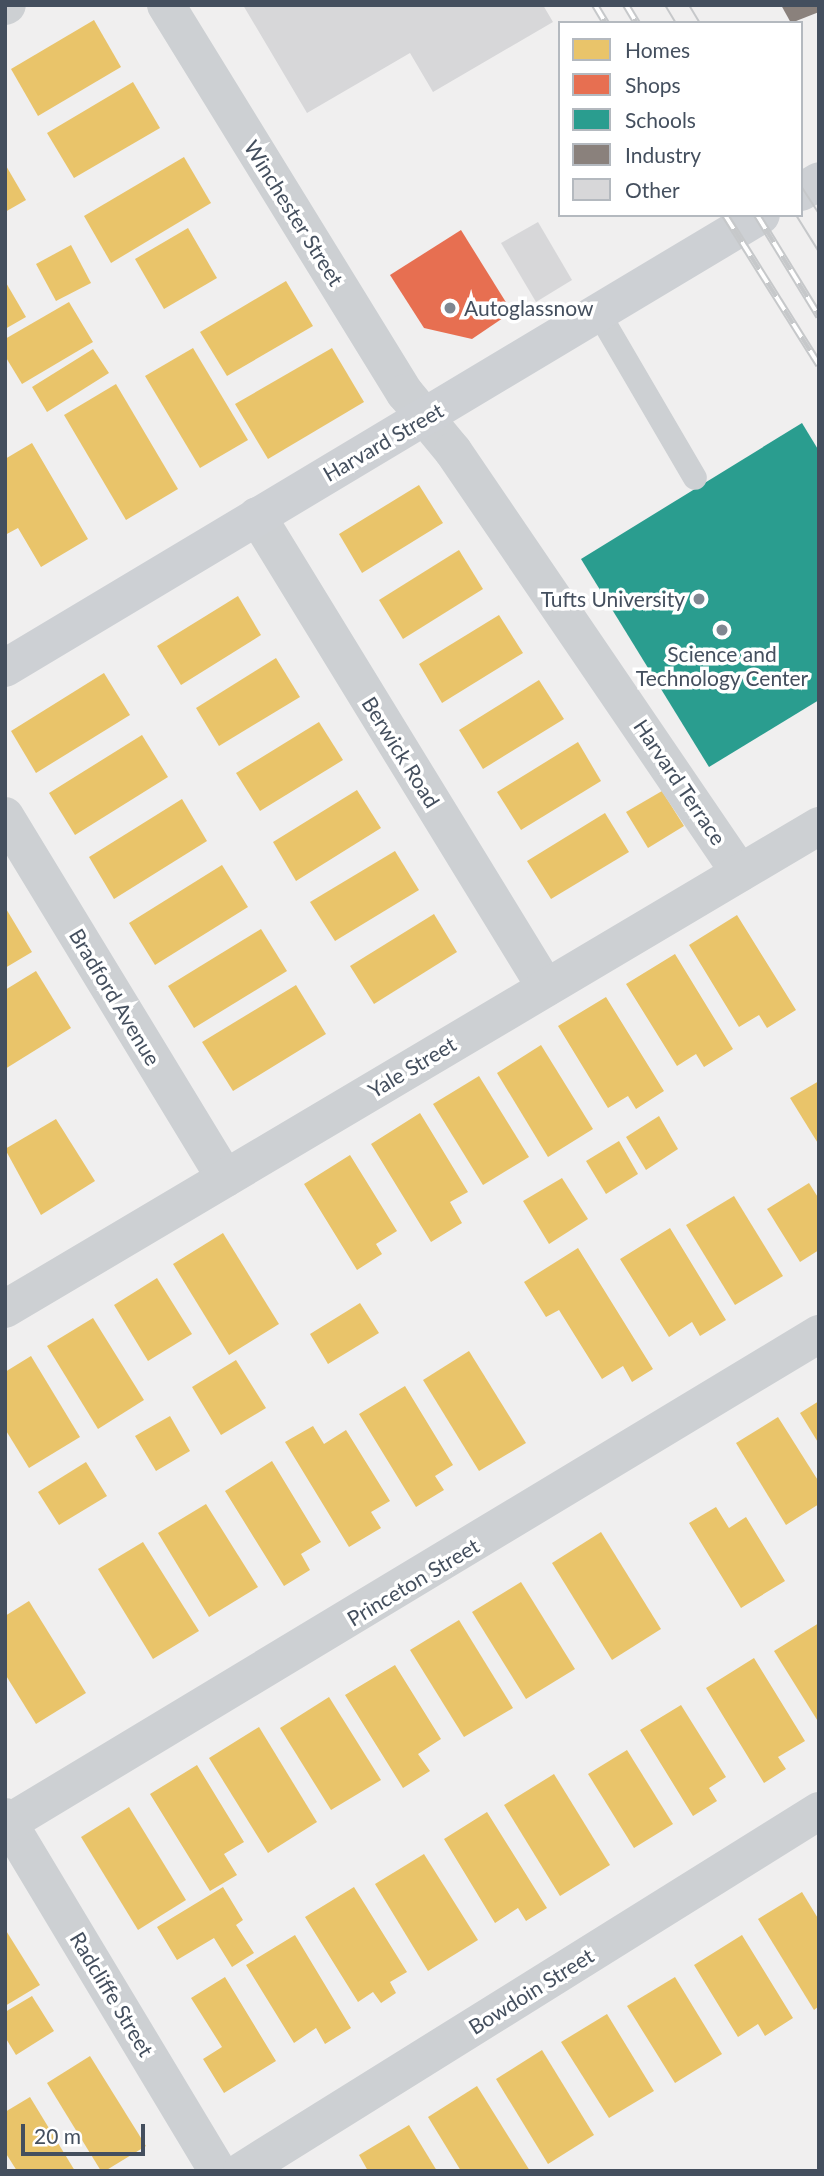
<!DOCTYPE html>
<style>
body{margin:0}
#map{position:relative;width:824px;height:2176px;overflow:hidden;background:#f0efef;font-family:Lato,sans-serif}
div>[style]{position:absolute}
.homes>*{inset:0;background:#e9c46a}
.shops>*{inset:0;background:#e76f51}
.schools>*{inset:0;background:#2a9d8f}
.industry>*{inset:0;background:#8a817c}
.building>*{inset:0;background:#d7d7d9}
.service>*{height:24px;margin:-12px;padding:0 12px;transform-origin:12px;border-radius:12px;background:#cdd0d3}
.minor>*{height:38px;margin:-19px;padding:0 19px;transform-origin:19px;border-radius:19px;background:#cdd0d3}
.secondary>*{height:38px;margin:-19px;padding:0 19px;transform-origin:19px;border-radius:19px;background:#cdd0d4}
.tram>*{height:2px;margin:-1px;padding:0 1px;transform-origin:1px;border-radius:1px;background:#c6c8ca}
.rail>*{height:8px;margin-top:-4px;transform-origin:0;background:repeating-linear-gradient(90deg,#fff 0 16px,#c6c8ca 0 32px);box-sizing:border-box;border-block:2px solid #c6c8ca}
.dots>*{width:19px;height:19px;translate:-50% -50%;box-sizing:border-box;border:4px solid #fff;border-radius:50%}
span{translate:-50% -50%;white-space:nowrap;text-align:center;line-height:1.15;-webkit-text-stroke:7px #fff;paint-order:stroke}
.street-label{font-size:21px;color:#444f5e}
.poi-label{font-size:21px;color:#444f5e}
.left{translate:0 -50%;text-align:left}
.right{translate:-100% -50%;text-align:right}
.frame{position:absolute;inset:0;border:7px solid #444f5e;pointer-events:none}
.legend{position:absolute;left:558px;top:21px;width:245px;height:196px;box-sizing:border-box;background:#fff;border:2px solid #b4b9bf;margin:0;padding:9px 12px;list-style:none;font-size:21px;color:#444f5e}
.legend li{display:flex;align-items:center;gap:14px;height:35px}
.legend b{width:35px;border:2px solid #b4b9bf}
.scale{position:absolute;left:21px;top:2124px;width:124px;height:32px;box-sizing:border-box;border:4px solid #444f5e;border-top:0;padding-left:9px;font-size:21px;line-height:24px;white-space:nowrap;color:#444f5e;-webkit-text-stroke:5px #fff;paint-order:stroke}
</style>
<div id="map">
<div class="homes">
<i style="clip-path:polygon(94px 20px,121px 67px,38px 116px,11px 69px)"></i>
<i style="clip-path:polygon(133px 82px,160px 128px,74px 178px,47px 133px)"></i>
<i style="clip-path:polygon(184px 157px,211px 203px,111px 263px,84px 216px)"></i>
<i style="clip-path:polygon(5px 164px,26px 200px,5px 212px)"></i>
<i style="clip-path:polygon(188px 228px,217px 278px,164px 309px,135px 259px)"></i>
<i style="clip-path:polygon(71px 245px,91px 283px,56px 301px,36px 264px)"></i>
<i style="clip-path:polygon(5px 281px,26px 317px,5px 329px)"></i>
<i style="clip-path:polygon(286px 281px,313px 326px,227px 376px,200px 332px)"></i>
<i style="clip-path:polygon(69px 302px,93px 342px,22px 384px,5px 356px,5px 339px)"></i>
<i style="clip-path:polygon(193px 348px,248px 440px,200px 468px,145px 376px)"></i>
<i style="clip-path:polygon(332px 348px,364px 402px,268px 459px,235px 404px)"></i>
<i style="clip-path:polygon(93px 349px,109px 373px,47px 412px,32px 387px)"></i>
<i style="clip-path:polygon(116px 384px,178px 489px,126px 520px,64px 415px)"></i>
<i style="clip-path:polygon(32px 443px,88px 539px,41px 567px,18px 528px,5px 535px,5px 459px)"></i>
<i style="clip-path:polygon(419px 485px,443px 523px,362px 573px,339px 534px)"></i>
<i style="clip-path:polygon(459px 550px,483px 589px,403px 639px,379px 600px)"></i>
<i style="clip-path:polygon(238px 596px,261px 635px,181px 685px,157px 646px)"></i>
<i style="clip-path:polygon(499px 615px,523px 653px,442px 703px,419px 664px)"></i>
<i style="clip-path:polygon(276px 658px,300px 697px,219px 746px,196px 708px)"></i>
<i style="clip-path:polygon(104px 673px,130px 715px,36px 773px,11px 731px)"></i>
<i style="clip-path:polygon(539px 680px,564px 719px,483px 769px,459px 730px)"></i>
<i style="clip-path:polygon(319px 722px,343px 760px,260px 811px,236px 773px)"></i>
<i style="clip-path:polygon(142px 735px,168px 777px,75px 835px,49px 793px)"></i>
<i style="clip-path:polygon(578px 742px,601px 781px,521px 830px,497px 792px)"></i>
<i style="clip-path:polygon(357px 790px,381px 828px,296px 881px,273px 842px)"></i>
<i style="clip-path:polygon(662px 791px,684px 826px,648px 848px,626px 812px)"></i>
<i style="clip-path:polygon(182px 799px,207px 841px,114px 899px,89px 857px)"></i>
<i style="clip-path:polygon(605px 813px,629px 852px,551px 899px,527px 861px)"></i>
<i style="clip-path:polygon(395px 851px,419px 890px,335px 941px,310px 902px)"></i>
<i style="clip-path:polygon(222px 865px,248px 907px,155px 965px,129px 923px)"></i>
<i style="clip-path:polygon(5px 907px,32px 952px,5px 968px)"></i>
<i style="clip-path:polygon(434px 914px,457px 952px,374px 1004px,350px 966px)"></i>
<i style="clip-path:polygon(737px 915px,796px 1010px,767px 1028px,759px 1015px,739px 1027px,689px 945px)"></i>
<i style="clip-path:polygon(261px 929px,287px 971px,194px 1028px,168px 986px)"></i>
<i style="clip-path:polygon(675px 954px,733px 1049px,704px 1067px,696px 1054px,677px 1066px,626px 984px)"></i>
<i style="clip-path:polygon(36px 971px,71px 1028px,5px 1069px,5px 990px)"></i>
<i style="clip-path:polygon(296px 985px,326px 1034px,233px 1091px,202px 1042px)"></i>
<i style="clip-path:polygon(606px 997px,664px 1091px,636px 1109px,628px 1096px,608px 1108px,558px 1026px)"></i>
<i style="clip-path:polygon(541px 1045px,593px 1129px,548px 1157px,497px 1073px)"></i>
<i style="clip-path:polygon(479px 1076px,529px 1157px,483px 1185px,433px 1104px)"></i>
<i style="clip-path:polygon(819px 1081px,819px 1145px,790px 1098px)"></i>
<i style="clip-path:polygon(420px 1113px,468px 1192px,450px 1202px,462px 1223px,431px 1242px,371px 1144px)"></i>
<i style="clip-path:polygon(659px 1116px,678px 1149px,646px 1170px,626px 1137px)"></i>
<i style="clip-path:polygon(56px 1119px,95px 1181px,41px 1215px,5px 1149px)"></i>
<i style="clip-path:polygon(619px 1141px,638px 1174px,606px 1194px,586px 1161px)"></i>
<i style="clip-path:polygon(350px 1155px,397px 1231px,376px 1244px,382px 1254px,357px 1270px,304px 1184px)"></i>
<i style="clip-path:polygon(562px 1178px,588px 1219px,549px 1244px,523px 1201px)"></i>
<i style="clip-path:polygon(809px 1183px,819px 1199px,819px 1250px,800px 1262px,767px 1209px)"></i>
<i style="clip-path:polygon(734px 1196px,783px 1276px,735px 1305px,686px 1225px)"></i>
<i style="clip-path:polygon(670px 1228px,726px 1320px,700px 1336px,692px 1322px,669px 1337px,620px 1259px)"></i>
<i style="clip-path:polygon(223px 1233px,279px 1324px,229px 1355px,173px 1264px)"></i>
<i style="clip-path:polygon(578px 1248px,653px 1369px,632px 1382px,623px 1366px,602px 1379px,559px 1310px,546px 1317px,524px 1282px)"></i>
<i style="clip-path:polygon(157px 1278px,192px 1334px,148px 1361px,114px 1305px)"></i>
<i style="clip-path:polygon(360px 1303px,379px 1333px,328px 1364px,310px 1334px)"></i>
<i style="clip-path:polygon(93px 1318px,144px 1400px,98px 1429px,47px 1346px)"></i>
<i style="clip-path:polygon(469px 1351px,526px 1443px,479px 1471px,423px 1380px)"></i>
<i style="clip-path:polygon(31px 1356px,80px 1437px,29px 1468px,5px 1429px,5px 1372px)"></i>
<i style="clip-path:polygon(236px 1360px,266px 1408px,221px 1435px,192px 1387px)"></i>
<i style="clip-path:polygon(405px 1386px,453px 1465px,435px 1476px,444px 1490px,416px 1507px,359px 1414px)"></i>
<i style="clip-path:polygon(819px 1401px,819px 1444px,800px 1413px)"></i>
<i style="clip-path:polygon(170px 1416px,190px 1451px,156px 1471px,135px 1436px)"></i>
<i style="clip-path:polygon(778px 1417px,819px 1482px,819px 1504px,786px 1525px,736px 1443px)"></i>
<i style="clip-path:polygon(313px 1426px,324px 1444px,346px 1430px,390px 1501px,371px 1512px,381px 1528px,349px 1547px,285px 1442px)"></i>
<i style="clip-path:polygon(272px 1461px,321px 1542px,301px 1554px,310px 1570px,284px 1586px,225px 1491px)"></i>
<i style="clip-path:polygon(86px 1462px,107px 1496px,59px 1525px,38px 1492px)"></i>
<i style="clip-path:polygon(206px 1504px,258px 1587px,209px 1617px,158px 1533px)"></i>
<i style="clip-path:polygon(716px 1507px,729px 1528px,746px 1517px,785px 1581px,741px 1608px,689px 1523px)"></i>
<i style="clip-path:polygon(601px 1532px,661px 1629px,612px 1660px,552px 1563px)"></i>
<i style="clip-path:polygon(143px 1542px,199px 1631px,153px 1659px,98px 1569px)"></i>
<i style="clip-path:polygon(521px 1582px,575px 1669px,526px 1699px,472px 1612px)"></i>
<i style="clip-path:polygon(29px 1601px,86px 1693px,36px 1724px,5px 1674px,5px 1616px)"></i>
<i style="clip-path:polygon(459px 1620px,513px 1708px,464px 1737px,410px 1650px)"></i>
<i style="clip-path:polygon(819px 1623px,819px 1723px,774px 1651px)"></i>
<i style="clip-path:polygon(754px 1658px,805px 1741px,778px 1757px,786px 1769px,764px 1783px,706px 1688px)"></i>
<i style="clip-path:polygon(395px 1665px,441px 1739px,418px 1754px,430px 1771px,403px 1788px,345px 1695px)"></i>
<i style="clip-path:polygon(329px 1697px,381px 1780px,331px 1810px,280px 1728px)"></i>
<i style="clip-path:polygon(681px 1705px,726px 1777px,709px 1788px,717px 1801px,693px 1816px,640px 1730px)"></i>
<i style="clip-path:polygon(259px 1727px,317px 1822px,268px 1853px,209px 1758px)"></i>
<i style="clip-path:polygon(627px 1750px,673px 1824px,634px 1848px,588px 1774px)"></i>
<i style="clip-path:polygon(197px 1765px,244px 1842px,224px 1854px,237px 1875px,210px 1891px,150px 1794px)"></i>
<i style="clip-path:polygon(554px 1774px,610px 1865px,560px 1896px,504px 1805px)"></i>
<i style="clip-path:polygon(129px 1807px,186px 1900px,138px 1930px,81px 1837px)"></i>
<i style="clip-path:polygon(487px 1812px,547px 1908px,526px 1921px,518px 1908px,495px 1923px,444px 1839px)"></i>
<i style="clip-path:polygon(424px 1854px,478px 1940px,428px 1971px,375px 1884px)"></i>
<i style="clip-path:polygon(223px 1887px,243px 1920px,236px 1925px,254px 1953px,232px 1967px,214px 1938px,177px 1960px,157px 1927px)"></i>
<i style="clip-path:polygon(354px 1887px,407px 1972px,390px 1982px,396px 1993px,381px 2003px,373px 1992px,358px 2002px,305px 1917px)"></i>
<i style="clip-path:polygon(802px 1892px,819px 1920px,819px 2006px,814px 2010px,758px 1919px)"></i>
<i style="clip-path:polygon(5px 1929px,40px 1985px,5px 2006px)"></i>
<i style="clip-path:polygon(295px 1935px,351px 2028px,325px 2044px,316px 2028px,294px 2043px,246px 1965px)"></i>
<i style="clip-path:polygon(742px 1935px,793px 2018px,765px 2036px,758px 2024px,738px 2037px,694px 1965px)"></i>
<i style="clip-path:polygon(225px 1977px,276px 2061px,224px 2093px,203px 2059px,222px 2047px,191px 1998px)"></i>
<i style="clip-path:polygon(675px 1977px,722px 2054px,675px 2083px,627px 2006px)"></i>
<i style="clip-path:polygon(32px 1996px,54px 2031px,16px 2055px,5px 2037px,5px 2012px)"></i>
<i style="clip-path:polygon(607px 2014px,654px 2091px,609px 2118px,561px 2042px)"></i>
<i style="clip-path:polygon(542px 2050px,594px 2135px,548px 2164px,496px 2079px)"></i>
<i style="clip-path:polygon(90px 2056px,146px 2146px,105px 2171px,101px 2171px,47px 2083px)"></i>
<i style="clip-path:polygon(477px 2086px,530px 2171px,461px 2171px,428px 2117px)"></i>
<i style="clip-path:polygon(30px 2097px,75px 2171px,17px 2171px,5px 2152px,5px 2112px)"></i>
<i style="clip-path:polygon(409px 2125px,437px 2171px,368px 2171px,359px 2155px)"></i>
</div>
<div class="shops">
<i style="clip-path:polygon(461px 230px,512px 312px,472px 339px,424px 328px,390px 275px)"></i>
</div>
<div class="schools">
<i style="clip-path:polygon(802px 423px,819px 451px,819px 700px,709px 767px,581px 559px)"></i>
</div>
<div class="industry">
<i style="clip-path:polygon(781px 5px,819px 5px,819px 12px,791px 23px)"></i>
</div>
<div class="building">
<i style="clip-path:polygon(243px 5px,543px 5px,553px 22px,433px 92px,410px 53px,307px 113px)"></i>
<i style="clip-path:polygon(538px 222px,572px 280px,536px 302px,501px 243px)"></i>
</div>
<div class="service">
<i style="left:598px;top:312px;width:192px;rotate:59.7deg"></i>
</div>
<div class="minor">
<i style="left:166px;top:5px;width:456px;rotate:58.4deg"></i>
<i style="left:405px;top:393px;width:75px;rotate:50.4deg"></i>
<i style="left:453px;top:451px;width:510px;rotate:55.78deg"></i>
<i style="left:5px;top:6px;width:2px;rotate:-27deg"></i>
<i style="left:257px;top:516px;width:553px;rotate:58.52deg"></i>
<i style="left:5px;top:816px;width:424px;rotate:58.7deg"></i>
<i style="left:5px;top:1309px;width:947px;rotate:-30.68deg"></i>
<i style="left:5px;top:1817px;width:413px;rotate:59deg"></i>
<i style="left:5px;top:1825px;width:951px;rotate:-31.1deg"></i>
<i style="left:242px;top:2171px;width:680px;rotate:-31.96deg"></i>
</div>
<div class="secondary">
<i style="left:801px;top:192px;width:21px;rotate:-31deg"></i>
<i style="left:5px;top:668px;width:881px;rotate:-30.93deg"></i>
</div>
<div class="tram">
<i style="left:665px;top:5px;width:21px;rotate:59deg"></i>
<i style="left:689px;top:5px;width:21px;rotate:59deg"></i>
<i style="left:801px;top:186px;width:33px;rotate:57deg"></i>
<i style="left:796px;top:215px;width:44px;rotate:58.1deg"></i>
</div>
<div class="rail">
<i style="left:595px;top:5px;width:21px;rotate:59deg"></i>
<i style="left:626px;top:5px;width:21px;rotate:59deg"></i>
<i style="left:725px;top:215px;width:177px;rotate:57.9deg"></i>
<i style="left:757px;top:215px;width:119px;rotate:58.5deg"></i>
</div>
<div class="dots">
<i style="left:450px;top:308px;background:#808791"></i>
<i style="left:699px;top:599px;background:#808791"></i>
<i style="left:722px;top:630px;background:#808791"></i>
</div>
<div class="street-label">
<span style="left:294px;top:213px;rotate:58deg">Winchester Street</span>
<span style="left:383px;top:442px;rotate:-30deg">Harvard Street</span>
<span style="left:401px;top:752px;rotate:58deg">Berwick Road</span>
<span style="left:680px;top:782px;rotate:56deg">Harvard Terrace</span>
<span style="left:115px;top:997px;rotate:59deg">Bradford Avenue</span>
<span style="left:412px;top:1067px;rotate:-31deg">Yale Street</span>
<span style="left:413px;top:1582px;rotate:-31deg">Princeton Street</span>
<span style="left:531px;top:1991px;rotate:-32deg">Bowdoin Street</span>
<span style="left:112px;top:1994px;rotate:59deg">Radcliffe Street</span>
</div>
<div class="poi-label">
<span class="left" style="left:464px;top:308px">Autoglassnow</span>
<span class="right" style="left:685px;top:599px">Tufts University</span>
<span style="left:722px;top:666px">Science and<br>Technology Center</span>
</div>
<div class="frame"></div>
<ul class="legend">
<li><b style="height:19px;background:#e9c46a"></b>Homes</li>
<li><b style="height:19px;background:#e76f51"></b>Shops</li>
<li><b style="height:19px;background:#2a9d8f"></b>Schools</li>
<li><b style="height:19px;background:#8a817c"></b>Industry</li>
<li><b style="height:19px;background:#d7d7d9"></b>Other</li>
</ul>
<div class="scale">20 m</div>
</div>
